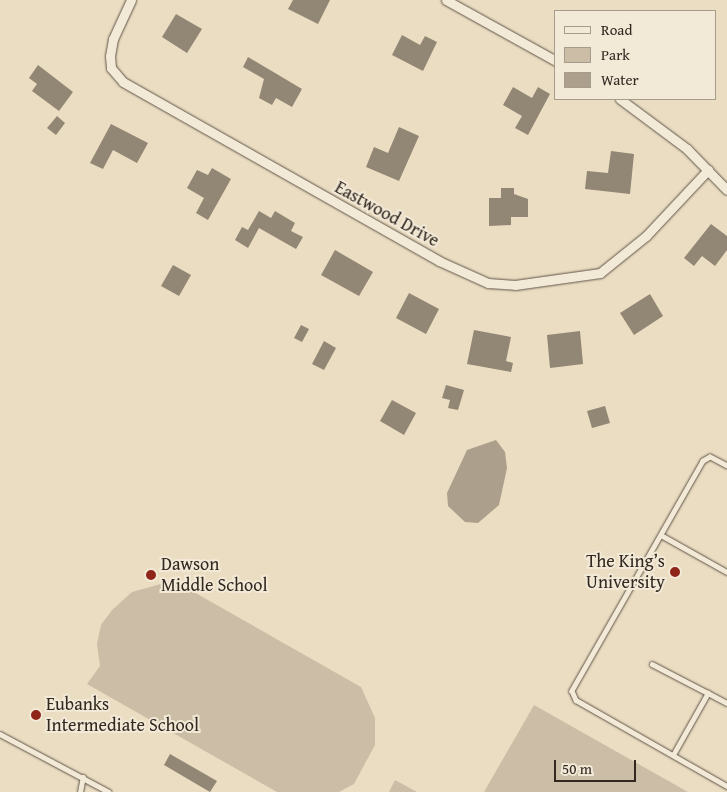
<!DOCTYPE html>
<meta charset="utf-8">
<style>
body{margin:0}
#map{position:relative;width:727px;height:792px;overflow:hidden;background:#ebddc2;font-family:"Gentium Book Plus",serif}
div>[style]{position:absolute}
.green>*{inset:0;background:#ccbea6}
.water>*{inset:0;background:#ac9f8b}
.building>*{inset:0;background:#928674}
.roads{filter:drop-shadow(0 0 1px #605548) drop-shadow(0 0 1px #605548)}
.lane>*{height:4.5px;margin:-2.25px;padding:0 2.25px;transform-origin:2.25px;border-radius:2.25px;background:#f2e9d7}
.street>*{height:9px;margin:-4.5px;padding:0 4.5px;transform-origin:4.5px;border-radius:4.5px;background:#f2e9d7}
.dots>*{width:14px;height:14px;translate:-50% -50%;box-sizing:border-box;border:2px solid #f2e9d7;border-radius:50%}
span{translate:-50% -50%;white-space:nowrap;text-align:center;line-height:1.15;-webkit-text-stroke:4px #f2e9d7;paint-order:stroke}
.street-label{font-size:18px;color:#322820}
.poi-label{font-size:18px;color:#322820}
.right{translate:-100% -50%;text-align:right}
.left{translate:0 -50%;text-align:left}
.legend{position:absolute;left:554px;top:10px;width:162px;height:90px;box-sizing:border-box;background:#f2e9d7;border:1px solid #a59c8e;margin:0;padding:6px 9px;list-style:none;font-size:15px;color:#322820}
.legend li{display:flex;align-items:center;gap:10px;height:25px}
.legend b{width:25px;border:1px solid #a59c8e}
.scale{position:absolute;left:554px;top:760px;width:82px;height:22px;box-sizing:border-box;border:2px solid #322820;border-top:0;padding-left:6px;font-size:15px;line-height:18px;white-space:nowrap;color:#322820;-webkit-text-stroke:4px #f2e9d7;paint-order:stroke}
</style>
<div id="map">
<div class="green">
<i style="clip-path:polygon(168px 582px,185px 587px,361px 687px,375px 718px,375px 745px,354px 784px,339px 792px,277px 792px,87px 684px,100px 666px,97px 644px,101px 625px,112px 610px,132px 592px)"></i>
<i style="clip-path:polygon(534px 705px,688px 792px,484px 792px)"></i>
<i style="clip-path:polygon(395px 780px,417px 792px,389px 792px)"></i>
</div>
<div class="water">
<i style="clip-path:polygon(496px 440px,505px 452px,507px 468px,499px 505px,478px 523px,465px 522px,448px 506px,447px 493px,467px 450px)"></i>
</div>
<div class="building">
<i style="clip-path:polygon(293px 0,330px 0,318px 24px,288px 9px)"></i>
<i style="clip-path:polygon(176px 14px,202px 29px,187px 53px,162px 37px)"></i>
<i style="clip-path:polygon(402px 35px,420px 45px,425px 36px,437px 42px,423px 71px,392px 55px)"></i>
<i style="clip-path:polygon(248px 57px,302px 89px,292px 107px,276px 98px,272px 105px,259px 98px,264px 79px,243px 67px)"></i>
<i style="clip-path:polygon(38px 65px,73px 92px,59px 111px,32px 91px,37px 84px,29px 78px)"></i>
<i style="clip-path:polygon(513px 87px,532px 98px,538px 87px,550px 94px,528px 135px,515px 128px,522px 116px,503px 105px)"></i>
<i style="clip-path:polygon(57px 116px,65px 123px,56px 135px,47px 128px)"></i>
<i style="clip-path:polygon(111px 124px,148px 143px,137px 163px,113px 150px,103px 169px,90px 163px)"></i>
<i style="clip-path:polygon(399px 127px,419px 136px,399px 181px,366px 167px,374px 147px,388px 153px)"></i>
<i style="clip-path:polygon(611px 151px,634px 154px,630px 194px,585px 189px,587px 171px,608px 173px)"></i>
<i style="clip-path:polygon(212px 168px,231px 179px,208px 220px,196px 213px,204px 198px,187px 188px,197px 170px,208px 175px)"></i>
<i style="clip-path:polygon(501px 188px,514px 188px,514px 194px,528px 199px,528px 217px,511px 217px,511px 225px,489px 226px,489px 198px,501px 198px)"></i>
<i style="clip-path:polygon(259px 211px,271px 218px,275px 211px,295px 223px,291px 231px,303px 237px,296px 249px,259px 228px,248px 248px,235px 240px,242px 227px,248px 230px)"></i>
<i style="clip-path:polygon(711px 224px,727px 236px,727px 250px,715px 266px,702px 256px,694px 266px,684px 258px)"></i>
<i style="clip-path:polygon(335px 250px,373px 272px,359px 296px,321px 275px)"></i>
<i style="clip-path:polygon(173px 265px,191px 275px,179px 296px,161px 286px)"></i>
<i style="clip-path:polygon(409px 293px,439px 309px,426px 334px,396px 318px)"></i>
<i style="clip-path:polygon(650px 294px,663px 316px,634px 335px,620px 313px)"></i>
<i style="clip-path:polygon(301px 325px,309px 329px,302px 342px,294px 338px)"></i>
<i style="clip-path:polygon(474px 330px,511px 337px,506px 361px,513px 363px,511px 372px,467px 364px)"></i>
<i style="clip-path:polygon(580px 331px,583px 364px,550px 368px,547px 335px)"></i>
<i style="clip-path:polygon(324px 341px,336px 348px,324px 370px,312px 364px)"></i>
<i style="clip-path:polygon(446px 385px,464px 390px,458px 410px,448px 408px,450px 400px,442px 398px)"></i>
<i style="clip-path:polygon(392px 400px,416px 413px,404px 435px,380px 421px)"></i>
<i style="clip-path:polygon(605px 406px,610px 423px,592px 428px,587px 411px)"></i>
<i style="clip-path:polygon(170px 754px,217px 781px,210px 792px,164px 765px)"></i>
</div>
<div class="roads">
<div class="lane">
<i style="left:727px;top:466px;width:19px;rotate:-152deg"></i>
<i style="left:710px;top:457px;width:8px;rotate:150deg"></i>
<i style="left:703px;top:461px;width:265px;rotate:119.7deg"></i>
<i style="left:572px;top:691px;width:10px;rotate:66deg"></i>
<i style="left:576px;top:700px;width:174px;rotate:29.7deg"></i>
<i style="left:661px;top:535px;width:76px;rotate:29.3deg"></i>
<i style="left:652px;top:664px;width:63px;rotate:27.4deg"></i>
<i style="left:0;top:734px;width:123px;rotate:28deg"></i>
<i style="left:673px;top:755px;width:71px;rotate:-60.6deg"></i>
<i style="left:708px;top:693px;width:21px;rotate:28deg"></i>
<i style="left:80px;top:792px;width:15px;rotate:-79deg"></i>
</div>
<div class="street">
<i style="left:131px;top:0;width:43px;rotate:114.8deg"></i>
<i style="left:113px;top:39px;width:17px;rotate:100deg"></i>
<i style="left:110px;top:56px;width:12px;rotate:85deg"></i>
<i style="left:111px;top:68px;width:18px;rotate:49deg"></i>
<i style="left:123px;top:82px;width:363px;rotate:29.5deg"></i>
<i style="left:439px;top:261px;width:54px;rotate:24.2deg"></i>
<i style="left:488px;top:283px;width:27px;rotate:4deg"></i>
<i style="left:515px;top:285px;width:86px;rotate:-8deg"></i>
<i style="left:600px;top:273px;width:59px;rotate:-38.8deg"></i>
<i style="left:646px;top:236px;width:91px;rotate:-46.8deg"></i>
<i style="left:446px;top:0;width:126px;rotate:29deg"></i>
<i style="left:620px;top:99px;width:84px;rotate:36.7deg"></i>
<i style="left:687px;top:149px;width:57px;rotate:45.7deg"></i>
</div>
</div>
<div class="dots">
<i style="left:675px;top:572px;background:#8f2418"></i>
<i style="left:151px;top:575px;background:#8f2418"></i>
<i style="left:36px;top:715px;background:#8f2418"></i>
</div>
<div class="street-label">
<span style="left:387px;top:214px;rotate:29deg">Eastwood Drive</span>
</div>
<div class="poi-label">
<span class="right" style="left:665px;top:572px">The King’s<br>University</span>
<span class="left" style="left:161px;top:575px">Dawson<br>Middle School</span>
<span class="left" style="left:46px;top:715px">Eubanks<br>Intermediate School</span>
</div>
<ul class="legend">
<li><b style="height:6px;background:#f2e9d7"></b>Road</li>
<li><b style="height:14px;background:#ccbea6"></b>Park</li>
<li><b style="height:14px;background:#ac9f8b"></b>Water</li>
</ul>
<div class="scale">50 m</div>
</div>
